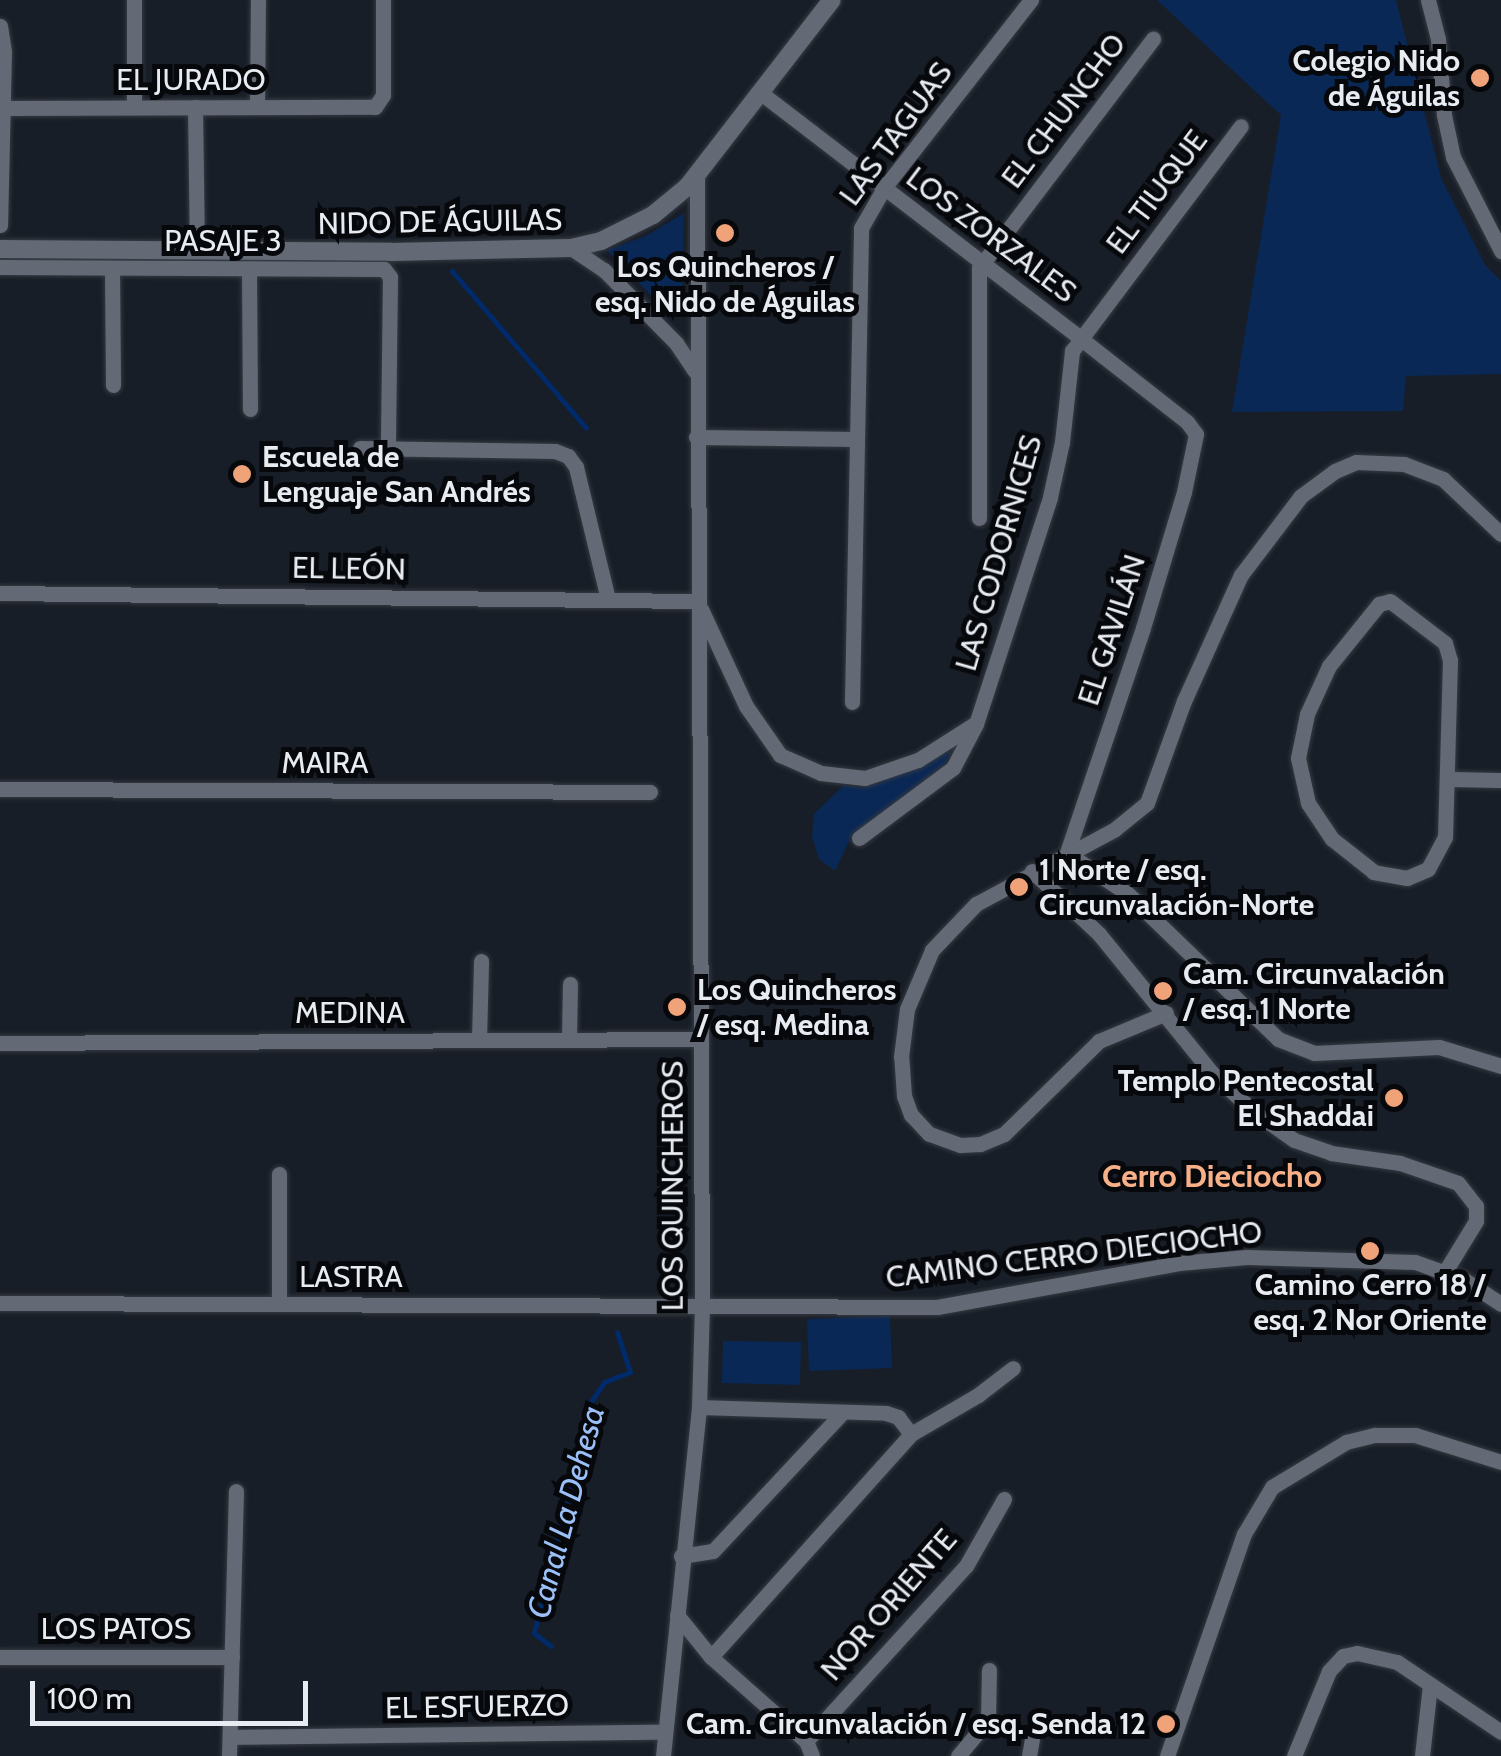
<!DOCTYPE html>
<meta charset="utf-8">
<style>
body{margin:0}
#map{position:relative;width:1501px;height:1756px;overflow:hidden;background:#181e27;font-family:Cabin,sans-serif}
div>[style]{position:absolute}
.green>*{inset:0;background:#0a2856}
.stream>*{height:5px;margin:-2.5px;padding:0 2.5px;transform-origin:2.5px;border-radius:2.5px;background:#002a6a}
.roads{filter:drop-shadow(0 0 2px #363a42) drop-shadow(0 0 2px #363a42)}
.minor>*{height:15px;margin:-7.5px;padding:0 7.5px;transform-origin:7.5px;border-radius:7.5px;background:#636a75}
.tertiary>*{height:18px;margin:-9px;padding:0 9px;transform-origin:9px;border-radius:9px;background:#636a75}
.dots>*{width:28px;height:28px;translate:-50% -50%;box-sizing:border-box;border:5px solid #06080c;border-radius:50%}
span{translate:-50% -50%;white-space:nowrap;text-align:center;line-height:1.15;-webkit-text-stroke:10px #06080c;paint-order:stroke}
.poi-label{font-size:30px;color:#e7ebf2;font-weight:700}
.right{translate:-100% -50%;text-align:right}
.left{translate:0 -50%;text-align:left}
.street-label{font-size:30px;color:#e7ebf2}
.neighbourhood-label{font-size:32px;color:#f8b089;font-weight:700}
.water-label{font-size:32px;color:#9bc0f8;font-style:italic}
.scale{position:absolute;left:30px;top:1681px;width:278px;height:45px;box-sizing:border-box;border:5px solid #e7ebf2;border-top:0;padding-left:12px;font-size:30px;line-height:35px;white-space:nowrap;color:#e7ebf2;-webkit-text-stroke:8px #06080c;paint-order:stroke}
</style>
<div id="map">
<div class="green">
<i style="clip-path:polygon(1157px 0,1396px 0,1441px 178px,1485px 265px,1501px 281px,1501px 374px,1406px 376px,1403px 411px,1232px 412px,1281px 115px)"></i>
<i style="clip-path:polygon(684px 213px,682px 315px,672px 317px,607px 250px,646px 236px)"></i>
<i style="clip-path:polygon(951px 751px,944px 765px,852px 835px,835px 871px,819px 859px,812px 837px,814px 814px,844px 785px,864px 788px)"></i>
<i style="clip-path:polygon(890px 1316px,892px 1368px,809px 1371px,807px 1319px)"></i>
<i style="clip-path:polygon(723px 1341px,801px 1342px,800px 1385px,722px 1383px)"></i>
</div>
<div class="stream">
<i style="left:452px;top:271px;width:206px;rotate:49.5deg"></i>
<i style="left:551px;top:1646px;width:21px;rotate:-143deg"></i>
<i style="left:534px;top:1633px;width:237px;rotate:-76.3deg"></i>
<i style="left:590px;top:1403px;width:25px;rotate:-56deg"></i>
<i style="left:604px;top:1382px;width:28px;rotate:-21deg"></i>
<i style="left:630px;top:1372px;width:42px;rotate:-108deg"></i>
</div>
<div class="roads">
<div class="minor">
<i style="left:134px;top:0;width:107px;rotate:90deg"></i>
<i style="left:1428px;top:0;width:40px;rotate:75.6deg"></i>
<i style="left:1438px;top:39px;width:76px;rotate:85.5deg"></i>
<i style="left:1444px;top:115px;width:43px;rotate:77.9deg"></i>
<i style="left:1453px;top:157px;width:106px;rotate:62.9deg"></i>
<i style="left:0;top:26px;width:26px;rotate:81deg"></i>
<i style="left:4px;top:52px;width:173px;rotate:91.3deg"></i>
<i style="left:761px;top:93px;width:402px;rotate:37.5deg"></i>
<i style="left:1080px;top:338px;width:136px;rotate:38.1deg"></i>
<i style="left:1187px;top:422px;width:15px;rotate:53deg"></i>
<i style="left:1196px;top:434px;width:59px;rotate:101.7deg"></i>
<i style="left:1184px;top:492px;width:142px;rotate:106.8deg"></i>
<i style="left:1143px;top:628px;width:237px;rotate:108.7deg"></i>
<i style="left:195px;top:107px;width:143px;rotate:89.2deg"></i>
<i style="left:257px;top:107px;width:107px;rotate:-89.5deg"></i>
<i style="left:2px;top:108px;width:373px;rotate:-0.2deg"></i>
<i style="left:375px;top:107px;width:14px;rotate:-56deg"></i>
<i style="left:383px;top:95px;width:95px;rotate:-90deg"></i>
<i style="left:571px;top:248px;width:40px;rotate:34deg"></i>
<i style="left:604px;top:270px;width:103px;rotate:45.4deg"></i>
<i style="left:676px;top:343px;width:34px;rotate:56deg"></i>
<i style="left:0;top:267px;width:384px;rotate:0.3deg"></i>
<i style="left:384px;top:269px;width:10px;rotate:53deg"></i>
<i style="left:390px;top:277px;width:172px;rotate:90.7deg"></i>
<i style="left:112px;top:268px;width:117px;rotate:89.5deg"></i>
<i style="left:249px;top:269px;width:140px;rotate:89.6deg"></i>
<i style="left:696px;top:437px;width:160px;rotate:0.7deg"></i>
<i style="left:360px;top:448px;width:195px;rotate:0.9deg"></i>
<i style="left:555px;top:451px;width:14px;rotate:21deg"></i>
<i style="left:568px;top:456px;width:14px;rotate:54deg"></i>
<i style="left:576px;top:467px;width:136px;rotate:76.4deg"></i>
<i style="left:979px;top:518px;width:250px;rotate:-90deg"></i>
<i style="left:979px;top:268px;width:288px;rotate:-52.8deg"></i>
<i style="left:0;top:593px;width:697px;rotate:0.66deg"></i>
<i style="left:1390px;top:601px;width:69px;rotate:37.4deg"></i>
<i style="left:1445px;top:643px;width:18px;rotate:74deg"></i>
<i style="left:1450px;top:660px;width:177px;rotate:91.6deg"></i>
<i style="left:1445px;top:837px;width:36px;rotate:118deg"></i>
<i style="left:1428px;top:869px;width:23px;rotate:157deg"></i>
<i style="left:1407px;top:878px;width:34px;rotate:-170deg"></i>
<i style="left:1374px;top:872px;width:53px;rotate:-141.8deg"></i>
<i style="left:1332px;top:839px;width:43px;rotate:-123.7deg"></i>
<i style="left:1308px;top:803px;width:46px;rotate:-102.5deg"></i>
<i style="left:1298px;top:758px;width:45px;rotate:-78.4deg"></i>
<i style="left:1307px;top:714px;width:53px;rotate:-65.4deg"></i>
<i style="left:1329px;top:666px;width:80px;rotate:-51.1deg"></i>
<i style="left:1379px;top:604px;width:11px;rotate:-15deg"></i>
<i style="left:701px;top:609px;width:107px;rotate:65.1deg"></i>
<i style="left:746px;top:706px;width:60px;rotate:55.2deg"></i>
<i style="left:780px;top:755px;width:45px;rotate:23.7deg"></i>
<i style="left:821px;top:773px;width:44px;rotate:6.5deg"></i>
<i style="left:865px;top:778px;width:56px;rotate:-18.8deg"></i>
<i style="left:918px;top:760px;width:65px;rotate:-32.5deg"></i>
<i style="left:852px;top:702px;width:474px;rotate:-88.9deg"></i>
<i style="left:861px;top:228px;width:46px;rotate:-60.1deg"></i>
<i style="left:884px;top:188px;width:239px;rotate:-52deg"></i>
<i style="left:1448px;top:779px;width:53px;rotate:1.1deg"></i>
<i style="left:0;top:789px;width:650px;rotate:0.26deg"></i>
<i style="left:859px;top:838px;width:117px;rotate:-36.7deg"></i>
<i style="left:953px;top:768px;width:50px;rotate:-62.4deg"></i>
<i style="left:976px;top:724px;width:239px;rotate:-71.9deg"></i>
<i style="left:1050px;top:497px;width:56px;rotate:-77.7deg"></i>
<i style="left:1062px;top:442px;width:92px;rotate:-83.7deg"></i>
<i style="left:1072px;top:351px;width:281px;rotate:-53.1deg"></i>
<i style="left:1067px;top:853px;width:73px;rotate:33.9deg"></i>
<i style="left:1128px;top:894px;width:209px;rotate:44deg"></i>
<i style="left:1278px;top:1039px;width:39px;rotate:21deg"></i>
<i style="left:1314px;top:1053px;width:125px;rotate:-2.7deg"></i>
<i style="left:1439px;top:1047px;width:65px;rotate:17deg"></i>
<i style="left:1032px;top:871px;width:92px;rotate:43.2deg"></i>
<i style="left:1099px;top:934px;width:179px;rotate:50.9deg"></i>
<i style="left:1212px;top:1073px;width:56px;rotate:42.8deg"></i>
<i style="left:1253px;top:1111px;width:50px;rotate:35.3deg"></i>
<i style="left:1294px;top:1140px;width:39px;rotate:19deg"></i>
<i style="left:1331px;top:1153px;width:70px;rotate:8.2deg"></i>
<i style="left:1400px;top:1163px;width:61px;rotate:19deg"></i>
<i style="left:1458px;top:1183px;width:29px;rotate:52deg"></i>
<i style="left:1476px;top:1206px;width:15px;rotate:90deg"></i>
<i style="left:1476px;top:1221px;width:57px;rotate:121.5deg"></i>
<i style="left:1166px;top:1013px;width:73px;rotate:157.3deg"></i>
<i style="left:1099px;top:1041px;width:133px;rotate:135.6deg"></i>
<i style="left:1004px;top:1134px;width:26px;rotate:157deg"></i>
<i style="left:980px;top:1144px;width:20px;rotate:177deg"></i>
<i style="left:960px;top:1145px;width:33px;rotate:-160deg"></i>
<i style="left:929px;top:1134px;width:26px;rotate:-133deg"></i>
<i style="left:911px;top:1115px;width:20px;rotate:-110deg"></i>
<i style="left:904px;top:1096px;width:39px;rotate:-94deg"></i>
<i style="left:901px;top:1057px;width:48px;rotate:-82.9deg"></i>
<i style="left:907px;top:1009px;width:64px;rotate:-67deg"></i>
<i style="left:932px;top:950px;width:64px;rotate:-46.3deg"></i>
<i style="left:976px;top:904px;width:158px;rotate:-28.3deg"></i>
<i style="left:1115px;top:829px;width:41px;rotate:-39.1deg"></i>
<i style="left:1147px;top:803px;width:109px;rotate:-70.1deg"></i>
<i style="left:1184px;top:701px;width:138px;rotate:-65.7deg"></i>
<i style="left:1241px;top:575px;width:99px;rotate:-52.8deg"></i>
<i style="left:1301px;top:496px;width:42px;rotate:-36.3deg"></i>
<i style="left:1335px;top:471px;width:23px;rotate:-23deg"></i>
<i style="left:1356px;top:462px;width:48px;rotate:2.4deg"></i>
<i style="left:1404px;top:464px;width:42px;rotate:21deg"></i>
<i style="left:1443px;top:479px;width:80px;rotate:43.5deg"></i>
<i style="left:569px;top:1039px;width:55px;rotate:-89deg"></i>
<i style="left:479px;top:1040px;width:79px;rotate:-88.5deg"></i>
<i style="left:0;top:1043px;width:700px;rotate:-0.33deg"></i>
<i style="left:279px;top:1174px;width:130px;rotate:90deg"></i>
<i style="left:0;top:1303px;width:937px;rotate:0.24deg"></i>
<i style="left:937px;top:1307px;width:246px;rotate:-10.3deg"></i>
<i style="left:1179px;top:1263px;width:68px;rotate:-5deg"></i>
<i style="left:1247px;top:1257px;width:168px;rotate:1.7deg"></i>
<i style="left:1415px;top:1262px;width:51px;rotate:19.5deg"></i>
<i style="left:1463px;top:1279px;width:45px;rotate:33.3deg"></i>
<i style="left:699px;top:1407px;width:187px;rotate:1.8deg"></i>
<i style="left:886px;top:1413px;width:13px;rotate:18deg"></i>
<i style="left:898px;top:1417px;width:21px;rotate:53deg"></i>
<i style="left:681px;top:1556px;width:32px;rotate:-9deg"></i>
<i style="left:713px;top:1551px;width:189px;rotate:-46.9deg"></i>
<i style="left:677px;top:1615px;width:54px;rotate:51deg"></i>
<i style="left:711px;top:1657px;width:127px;rotate:41.5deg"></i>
<i style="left:806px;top:1741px;width:16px;rotate:68deg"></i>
<i style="left:0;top:1657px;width:232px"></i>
<i style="left:711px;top:1657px;width:300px;rotate:-48.1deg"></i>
<i style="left:911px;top:1434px;width:78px;rotate:-30.2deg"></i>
<i style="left:978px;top:1395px;width:44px;rotate:-37.6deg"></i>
<i style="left:230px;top:1737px;width:434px;rotate:-0.7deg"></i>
<i style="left:806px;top:1741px;width:237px;rotate:-47.6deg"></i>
<i style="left:966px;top:1566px;width:77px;rotate:-60.4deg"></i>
<i style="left:229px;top:1756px;width:265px;rotate:-88.5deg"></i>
<i style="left:663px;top:1756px;width:351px;rotate:-84.1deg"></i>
<i style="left:699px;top:1407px;width:101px;rotate:-88.3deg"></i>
<i style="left:702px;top:1306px;width:1131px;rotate:-90.25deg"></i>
<i style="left:958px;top:1756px;width:47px;rotate:-50.2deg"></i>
<i style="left:988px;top:1720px;width:50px;rotate:-88.9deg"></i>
<i style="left:1029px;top:1756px;width:17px;rotate:-80deg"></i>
<i style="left:1167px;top:1756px;width:235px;rotate:-70.9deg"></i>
<i style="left:1244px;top:1534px;width:55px;rotate:-59.2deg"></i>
<i style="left:1272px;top:1487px;width:87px;rotate:-31.3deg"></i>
<i style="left:1346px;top:1442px;width:30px;rotate:-14deg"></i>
<i style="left:1375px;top:1435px;width:40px"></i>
<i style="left:1415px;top:1435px;width:90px;rotate:17.4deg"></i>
<i style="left:1294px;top:1756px;width:92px;rotate:-67.6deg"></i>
<i style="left:1329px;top:1671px;width:21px;rotate:-47deg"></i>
<i style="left:1343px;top:1656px;width:14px;rotate:-12deg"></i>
<i style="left:1357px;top:1653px;width:41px;rotate:12.7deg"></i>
<i style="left:1397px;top:1662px;width:125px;rotate:33.9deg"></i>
<i style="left:1422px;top:1756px;width:71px;rotate:-83.6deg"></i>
</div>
<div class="tertiary">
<i style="left:0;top:249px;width:391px;rotate:0.4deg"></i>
<i style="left:391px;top:252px;width:180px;rotate:-1.3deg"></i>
<i style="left:571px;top:248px;width:31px;rotate:-13deg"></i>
<i style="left:601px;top:241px;width:58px;rotate:-26.6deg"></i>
<i style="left:653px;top:215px;width:45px;rotate:-39.6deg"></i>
<i style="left:688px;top:186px;width:235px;rotate:-52.3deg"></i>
</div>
</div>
<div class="dots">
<i style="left:1480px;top:78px;background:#f0a279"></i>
<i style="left:725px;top:233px;background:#f0a279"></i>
<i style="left:242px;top:474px;background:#f0a279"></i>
<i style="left:1019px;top:887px;background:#f0a279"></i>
<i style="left:1163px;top:991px;background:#f0a279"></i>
<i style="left:677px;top:1007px;background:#f0a279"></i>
<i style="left:1394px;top:1098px;background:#f0a279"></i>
<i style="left:1370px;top:1251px;background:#f0a279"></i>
<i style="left:1166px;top:1724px;background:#f0a279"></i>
</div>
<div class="poi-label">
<span class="right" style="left:1460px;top:78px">Colegio Nido<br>de Águilas</span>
<span style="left:725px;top:284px">Los Quincheros /<br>esq. Nido de Águilas</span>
<span class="left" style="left:262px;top:474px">Escuela de<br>Lenguaje San Andrés</span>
<span class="left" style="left:1039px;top:887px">1 Norte / esq.<br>Circunvalación-Norte</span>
<span class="left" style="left:1183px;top:991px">Cam. Circunvalación<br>/ esq. 1 Norte</span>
<span class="left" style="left:697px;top:1007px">Los Quincheros<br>/ esq. Medina</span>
<span class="right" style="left:1374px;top:1098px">Templo Pentecostal<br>El Shaddai</span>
<span style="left:1370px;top:1302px">Camino Cerro 18 /<br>esq. 2 Nor Oriente</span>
<span class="right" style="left:1146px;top:1724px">Cam. Circunvalación / esq. Senda 12</span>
</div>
<div class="street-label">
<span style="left:191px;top:80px">EL JURADO</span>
<span style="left:1064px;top:111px;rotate:-53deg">EL CHUNCHO</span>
<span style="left:896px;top:134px;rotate:-54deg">LAS TAGUAS</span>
<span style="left:1157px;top:192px;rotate:-53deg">EL TIUQUE</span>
<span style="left:440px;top:222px;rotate:-1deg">NIDO DE ÁGUILAS</span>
<span style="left:991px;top:235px;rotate:37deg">LOS ZORZALES</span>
<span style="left:223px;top:241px">PASAJE 3</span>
<span style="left:999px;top:553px;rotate:-74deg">LAS CODORNICES</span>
<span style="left:349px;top:569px;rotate:1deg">EL LEÓN</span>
<span style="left:1112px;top:630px;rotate:-72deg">EL GAVILÁN</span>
<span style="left:325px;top:763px">MAIRA</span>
<span style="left:350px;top:1013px">MEDINA</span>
<span style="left:673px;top:1186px;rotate:-90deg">LOS QUINCHEROS</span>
<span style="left:1074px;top:1255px;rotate:-7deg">CAMINO CERRO DIECIOCHO</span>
<span style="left:351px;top:1277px">LASTRA</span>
<span style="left:889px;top:1605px;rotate:-49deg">NOR ORIENTE</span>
<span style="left:116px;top:1629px">LOS PATOS</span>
<span style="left:477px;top:1707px;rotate:-1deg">EL ESFUERZO</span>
</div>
<div class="neighbourhood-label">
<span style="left:1212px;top:1176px">Cerro Dieciocho</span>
</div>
<div class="water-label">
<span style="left:566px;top:1512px;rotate:-75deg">Canal La Dehesa</span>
</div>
<div class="scale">100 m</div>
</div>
